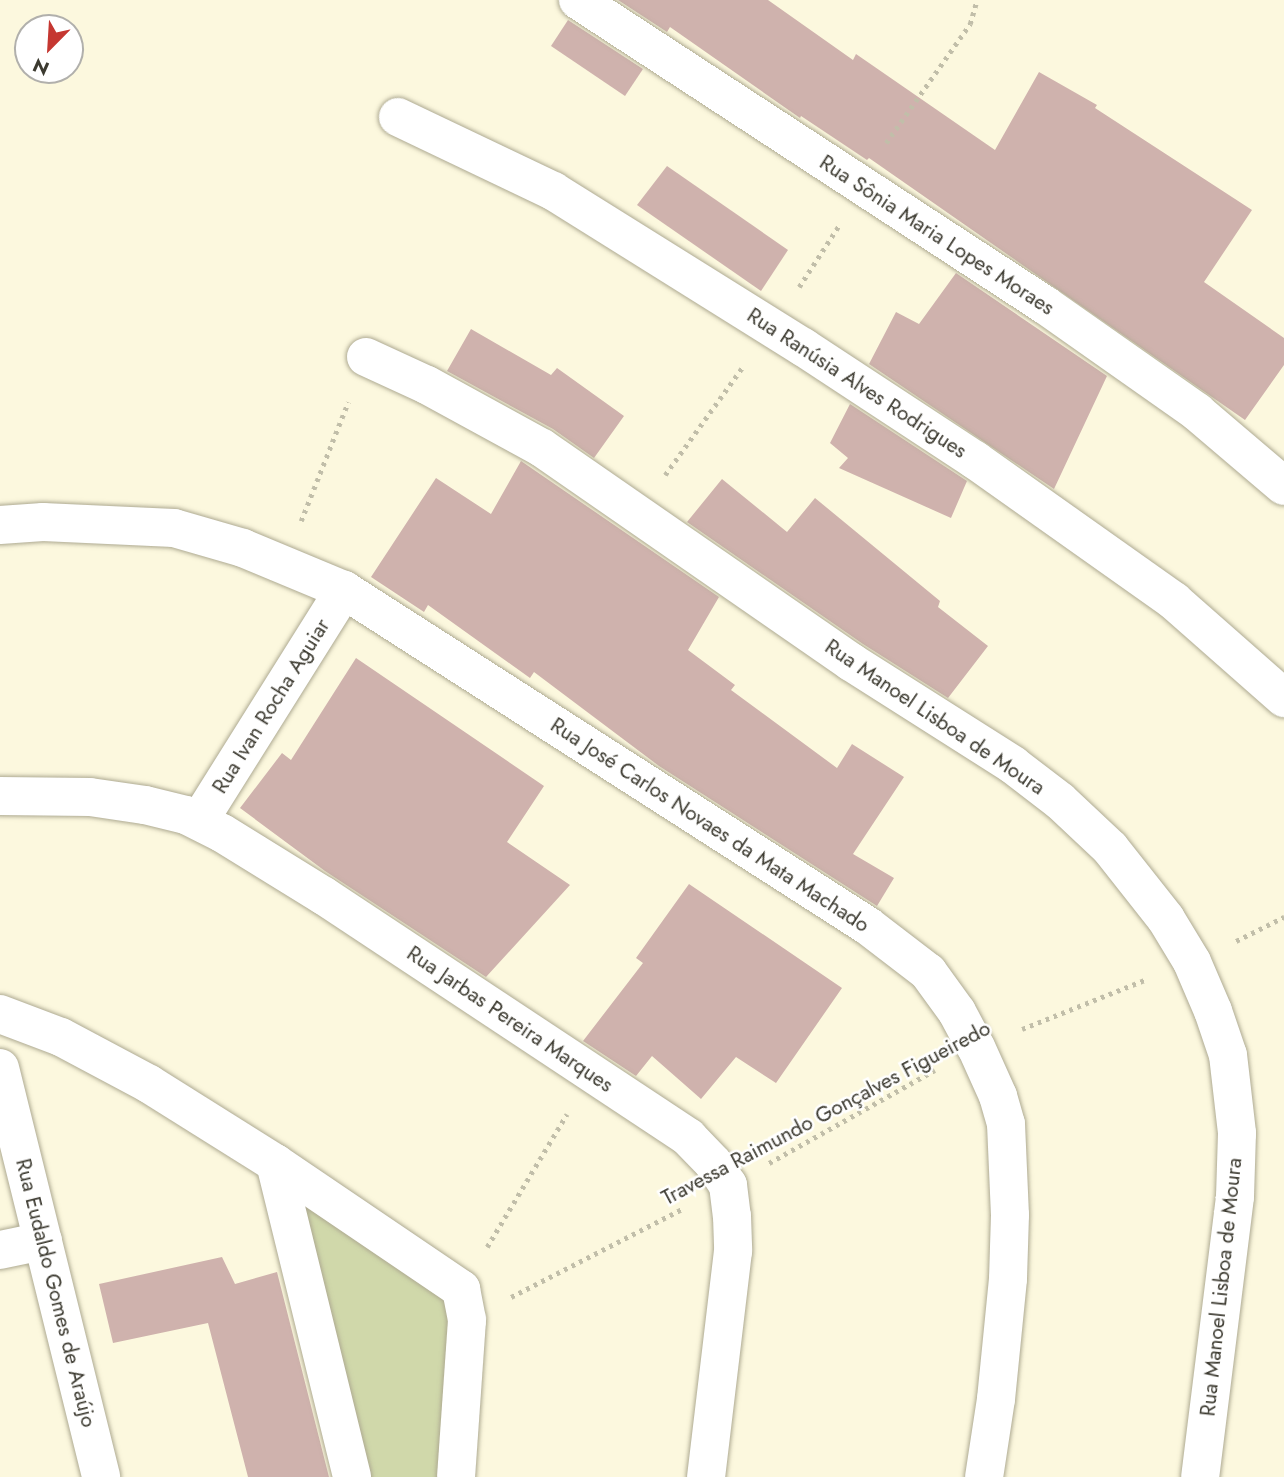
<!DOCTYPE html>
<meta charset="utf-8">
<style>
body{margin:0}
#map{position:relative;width:1284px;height:1477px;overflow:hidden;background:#fcf8de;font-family:Jost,sans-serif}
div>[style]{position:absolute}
.green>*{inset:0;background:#d0d8aa}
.building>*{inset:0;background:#cfb2ad}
.path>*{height:4.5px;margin-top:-2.25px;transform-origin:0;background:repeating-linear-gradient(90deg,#c1bea9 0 3.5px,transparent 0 8.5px)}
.roads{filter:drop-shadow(0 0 2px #aeaa92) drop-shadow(0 0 2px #aeaa92)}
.street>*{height:38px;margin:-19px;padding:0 19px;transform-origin:19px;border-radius:19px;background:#fff}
span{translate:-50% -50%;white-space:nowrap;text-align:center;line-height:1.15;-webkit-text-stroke:5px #fff;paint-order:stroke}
.street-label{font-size:21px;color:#3c3a30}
.north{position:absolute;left:14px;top:14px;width:70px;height:70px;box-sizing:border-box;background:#fff;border:2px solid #b1b0ac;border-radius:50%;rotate:204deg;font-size:19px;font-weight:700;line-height:28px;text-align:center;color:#3c3a30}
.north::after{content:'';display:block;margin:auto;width:24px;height:32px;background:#c53731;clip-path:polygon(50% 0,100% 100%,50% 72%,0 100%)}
</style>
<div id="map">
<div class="green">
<i style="clip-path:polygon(270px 1168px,465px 1287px,456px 1477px,349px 1477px)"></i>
</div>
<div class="building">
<i style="clip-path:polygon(618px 0,768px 0,853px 60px,856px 54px,995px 150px,1039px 72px,1097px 105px,1095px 108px,1252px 210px,1204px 282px,1284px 338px,1284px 365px,1245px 420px,869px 158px,867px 160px,801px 116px,800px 118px,670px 27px,667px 32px)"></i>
<i style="clip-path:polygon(568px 20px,643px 69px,625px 96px,551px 46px)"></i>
<i style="clip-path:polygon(667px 166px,788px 250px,761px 291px,637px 205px)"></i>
<i style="clip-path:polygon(956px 273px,1107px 376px,1054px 489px,869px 364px,896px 312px,919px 324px)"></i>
<i style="clip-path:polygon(471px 329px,551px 375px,557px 368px,624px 416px,594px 458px,553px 429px,447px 371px)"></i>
<i style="clip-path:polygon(850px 404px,967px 481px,951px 518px,839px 468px,848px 458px,830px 443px)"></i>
<i style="clip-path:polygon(521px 461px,719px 597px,688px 650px,735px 685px,731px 690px,837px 768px,852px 744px,904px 777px,853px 854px,894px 878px,877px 906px,659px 766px,534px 672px,530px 678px,428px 605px,424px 612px,371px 577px,436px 478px,491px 514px)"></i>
<i style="clip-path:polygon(722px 479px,787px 532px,815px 498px,940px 601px,938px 607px,988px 646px,948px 698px,863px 644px,687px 522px)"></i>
<i style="clip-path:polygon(356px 658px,544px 786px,507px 842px,570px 885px,486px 977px,325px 871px,240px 808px,282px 753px,291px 760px)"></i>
<i style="clip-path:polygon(689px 884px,842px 988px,776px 1083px,736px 1057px,701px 1099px,652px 1056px,636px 1076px,583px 1041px,643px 963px,636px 958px)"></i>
<i style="clip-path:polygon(222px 1257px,235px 1284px,277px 1272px,329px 1477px,248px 1477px,208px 1323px,113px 1343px,99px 1284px)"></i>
</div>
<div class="path">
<i style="left:886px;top:143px;width:146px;rotate:-54.8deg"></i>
<i style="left:970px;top:24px;width:25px;rotate:-74deg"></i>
<i style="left:799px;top:287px;width:72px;rotate:-57deg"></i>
<i style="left:665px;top:475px;width:135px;rotate:-54.3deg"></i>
<i style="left:301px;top:521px;width:128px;rotate:-68.4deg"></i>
<i style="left:1236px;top:941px;width:54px;rotate:-26.6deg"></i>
<i style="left:1022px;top:1029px;width:135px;rotate:-21.8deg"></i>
<i style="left:769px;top:1163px;width:190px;rotate:-29.3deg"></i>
<i style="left:487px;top:1247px;width:155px;rotate:-59deg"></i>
<i style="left:511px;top:1297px;width:195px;rotate:-27.2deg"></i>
</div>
<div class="roads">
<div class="street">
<i style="left:578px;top:0;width:558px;rotate:33.15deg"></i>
<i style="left:1045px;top:305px;width:186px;rotate:35.1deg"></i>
<i style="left:1197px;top:412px;width:114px;rotate:40.4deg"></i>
<i style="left:398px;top:117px;width:172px;rotate:25.5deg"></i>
<i style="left:553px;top:191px;width:295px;rotate:32deg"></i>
<i style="left:803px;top:347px;width:206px;rotate:33.3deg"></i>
<i style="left:975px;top:460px;width:244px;rotate:35.3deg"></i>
<i style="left:1174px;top:601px;width:147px;rotate:41.4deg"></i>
<i style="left:366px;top:357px;width:67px;rotate:24.7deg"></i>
<i style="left:427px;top:385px;width:131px;rotate:28.7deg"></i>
<i style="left:542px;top:448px;width:376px;rotate:34.7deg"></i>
<i style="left:851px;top:662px;width:192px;rotate:32.4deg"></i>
<i style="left:1013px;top:765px;width:59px;rotate:37.5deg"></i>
<i style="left:1060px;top:801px;width:69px;rotate:43.2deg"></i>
<i style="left:1110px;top:848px;width:90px;rotate:51.7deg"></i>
<i style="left:1166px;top:919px;width:50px;rotate:58.8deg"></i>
<i style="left:1192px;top:962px;width:53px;rotate:66.8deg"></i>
<i style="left:1213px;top:1011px;width:46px;rotate:71.2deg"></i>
<i style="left:1228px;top:1055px;width:79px;rotate:83.4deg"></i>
<i style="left:1237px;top:1133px;width:64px;rotate:91.8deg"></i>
<i style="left:1235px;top:1197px;width:282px;rotate:97.1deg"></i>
<i style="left:0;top:525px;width:43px;rotate:-4deg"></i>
<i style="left:43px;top:522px;width:131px;rotate:2.6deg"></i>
<i style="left:174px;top:528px;width:72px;rotate:16.2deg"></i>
<i style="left:243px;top:548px;width:109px;rotate:22.6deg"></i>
<i style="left:344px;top:590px;width:622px;rotate:32.67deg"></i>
<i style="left:868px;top:926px;width:76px;rotate:37.5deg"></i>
<i style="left:928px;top:972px;width:49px;rotate:54.1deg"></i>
<i style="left:957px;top:1012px;width:40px;rotate:62deg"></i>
<i style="left:976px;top:1047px;width:54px;rotate:65.8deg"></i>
<i style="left:998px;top:1096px;width:29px;rotate:74deg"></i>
<i style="left:1006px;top:1124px;width:91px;rotate:87.5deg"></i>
<i style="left:1010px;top:1215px;width:64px;rotate:91.8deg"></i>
<i style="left:1008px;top:1279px;width:121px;rotate:95.7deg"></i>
<i style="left:996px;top:1399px;width:79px;rotate:98.7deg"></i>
<i style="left:0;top:796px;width:90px;rotate:0.6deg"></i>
<i style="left:90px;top:797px;width:56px;rotate:8.3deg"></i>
<i style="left:145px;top:805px;width:42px;rotate:13.7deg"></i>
<i style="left:186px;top:815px;width:40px;rotate:26.6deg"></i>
<i style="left:222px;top:833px;width:120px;rotate:31.7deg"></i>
<i style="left:324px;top:896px;width:437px;rotate:33.5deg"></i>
<i style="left:688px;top:1137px;width:36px;rotate:46deg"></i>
<i style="left:713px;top:1163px;width:27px;rotate:56deg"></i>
<i style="left:728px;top:1185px;width:31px;rotate:83deg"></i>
<i style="left:732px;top:1216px;width:35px;rotate:88deg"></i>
<i style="left:733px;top:1251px;width:228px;rotate:96.8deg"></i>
<i style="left:199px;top:821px;width:273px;rotate:-57.9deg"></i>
<i style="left:0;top:1014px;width:65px;rotate:20.7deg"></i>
<i style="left:61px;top:1037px;width:100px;rotate:28.1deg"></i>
<i style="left:149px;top:1084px;width:149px;rotate:32.1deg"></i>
<i style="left:275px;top:1163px;width:225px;rotate:34.1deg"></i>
<i style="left:461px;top:1289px;width:32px;rotate:79deg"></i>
<i style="left:467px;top:1320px;width:157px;rotate:94deg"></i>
<i style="left:0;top:1068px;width:421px;rotate:76.1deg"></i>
<i style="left:275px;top:1163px;width:323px;rotate:76.2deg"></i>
<i style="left:0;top:1250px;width:44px;rotate:-11.8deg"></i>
</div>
</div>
<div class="street-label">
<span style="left:937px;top:235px;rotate:33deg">Rua Sônia Maria Lopes Moraes</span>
<span style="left:857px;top:383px;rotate:33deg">Rua Ranúsia Alves Rodrigues</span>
<span style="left:271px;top:706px;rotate:-58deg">Rua Ivan Rocha Aguiar</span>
<span style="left:935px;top:717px;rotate:34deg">Rua Manoel Lisboa de Moura</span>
<span style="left:710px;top:825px;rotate:33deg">Rua José Carlos Novaes da Mata Machado</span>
<span style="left:510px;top:1019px;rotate:34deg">Rua Jarbas Pereira Marques</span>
<span style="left:826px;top:1113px;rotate:-28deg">Travessa Raimundo Gonçalves Figueiredo</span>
<span style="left:1221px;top:1287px;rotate:-84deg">Rua Manoel Lisboa de Moura</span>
<span style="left:56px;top:1293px;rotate:76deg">Rua Eudaldo Gomes de Araújo</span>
</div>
<div class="north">N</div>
</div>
